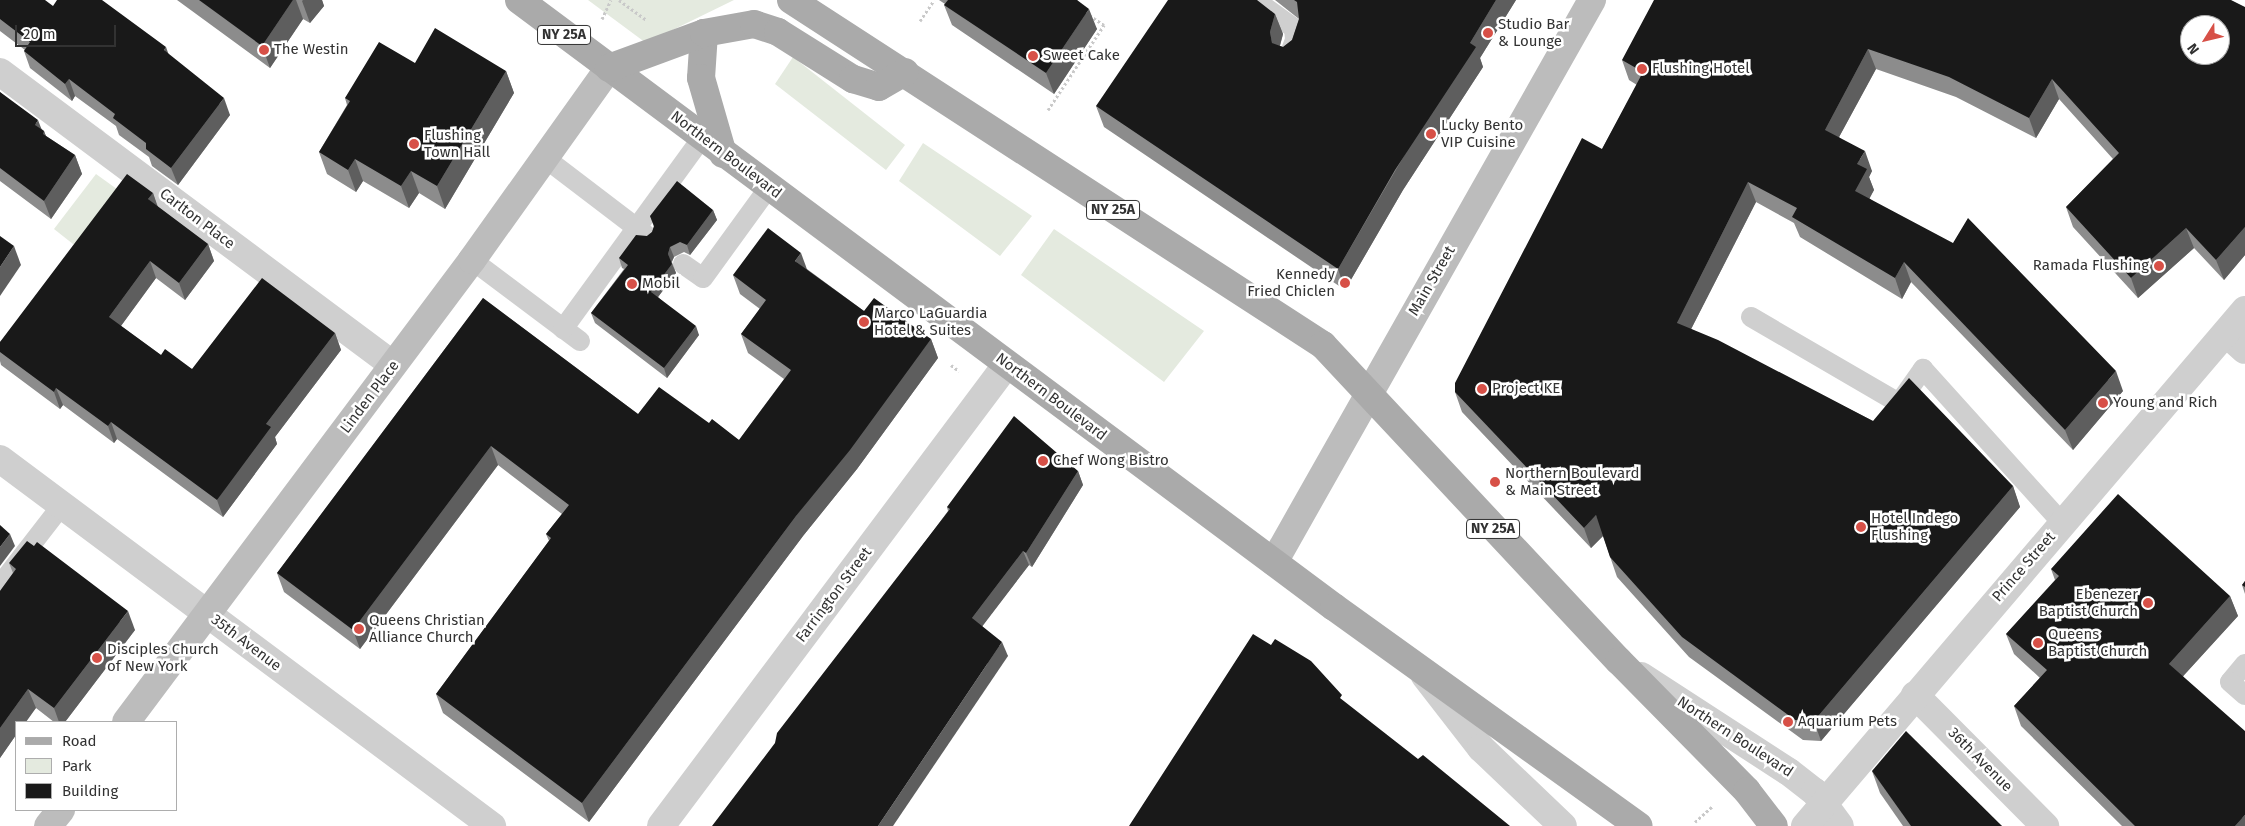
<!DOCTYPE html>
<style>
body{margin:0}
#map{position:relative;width:2245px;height:826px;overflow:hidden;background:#fff;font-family:"Fira Sans",sans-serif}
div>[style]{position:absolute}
.green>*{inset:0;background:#e4eadf}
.path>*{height:3px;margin-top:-1.5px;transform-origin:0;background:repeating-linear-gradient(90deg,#c9c9c9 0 2.5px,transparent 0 5px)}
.service>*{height:20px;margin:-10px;padding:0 10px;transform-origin:10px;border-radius:10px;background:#cfcfcf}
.minor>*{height:28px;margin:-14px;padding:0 14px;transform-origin:14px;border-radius:14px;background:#cfcfcf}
.secondary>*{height:28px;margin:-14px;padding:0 14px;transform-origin:14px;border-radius:14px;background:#bcbcbc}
.primary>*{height:28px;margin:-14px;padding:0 14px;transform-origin:14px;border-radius:14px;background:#aaa}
.wall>*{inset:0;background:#8c8c8c}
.shaded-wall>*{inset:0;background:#5e5e5e}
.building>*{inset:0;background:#191919}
.dots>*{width:14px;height:14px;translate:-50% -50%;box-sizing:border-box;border:2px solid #fff;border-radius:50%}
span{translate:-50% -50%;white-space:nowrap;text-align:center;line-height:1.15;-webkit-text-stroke:5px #fff;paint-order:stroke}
.shield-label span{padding:1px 4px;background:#fff;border:1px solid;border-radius:4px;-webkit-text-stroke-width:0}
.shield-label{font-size:14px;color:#323232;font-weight:700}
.poi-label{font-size:15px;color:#323232}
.left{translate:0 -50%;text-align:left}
.right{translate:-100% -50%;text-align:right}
.street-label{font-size:15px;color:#323232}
.legend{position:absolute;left:15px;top:721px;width:162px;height:90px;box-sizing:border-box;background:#fff;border:1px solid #adadad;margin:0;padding:6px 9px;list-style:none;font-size:15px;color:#323232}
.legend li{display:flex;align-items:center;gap:10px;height:25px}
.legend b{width:25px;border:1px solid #adadad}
.north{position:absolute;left:2180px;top:15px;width:50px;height:50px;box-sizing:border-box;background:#fff;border:1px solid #adadad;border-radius:50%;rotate:234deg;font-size:14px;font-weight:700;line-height:20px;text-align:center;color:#323232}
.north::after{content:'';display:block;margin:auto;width:18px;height:22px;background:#d75047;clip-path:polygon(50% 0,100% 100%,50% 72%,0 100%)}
.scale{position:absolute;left:15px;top:25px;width:101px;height:22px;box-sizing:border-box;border:2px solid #323232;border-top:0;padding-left:6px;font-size:15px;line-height:18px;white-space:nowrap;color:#323232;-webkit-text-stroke:4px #fff;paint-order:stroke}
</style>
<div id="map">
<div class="green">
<i style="clip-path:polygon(588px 0,734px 0,646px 43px)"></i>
<i style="clip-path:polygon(793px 57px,905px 145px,886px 170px,775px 84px)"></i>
<i style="clip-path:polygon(923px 143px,1032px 216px,1000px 256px,899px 181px)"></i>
<i style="clip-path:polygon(96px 174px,121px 192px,78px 248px,54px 229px)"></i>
<i style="clip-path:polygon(1054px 229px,1204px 331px,1164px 382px,1021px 275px)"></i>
</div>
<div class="path">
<i style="left:619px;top:0;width:34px;rotate:36deg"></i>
<i style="left:602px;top:19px;width:21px;rotate:-65deg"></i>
<i style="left:920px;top:21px;width:25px;rotate:-56deg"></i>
<i style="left:1048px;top:110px;width:102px;rotate:-56.6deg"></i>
<i style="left:1104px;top:25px;width:18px;rotate:-146deg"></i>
<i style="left:951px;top:365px;width:10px;rotate:37deg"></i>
<i style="left:1695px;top:822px;width:24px;rotate:-42deg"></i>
</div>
<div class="service">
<i style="left:1255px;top:0;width:48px;rotate:35.7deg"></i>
<i style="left:1294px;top:28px;width:12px;rotate:85deg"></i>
<i style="left:1295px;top:40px;width:17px;rotate:111deg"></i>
<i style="left:545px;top:158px;width:127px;rotate:37.3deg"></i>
<i style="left:472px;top:260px;width:135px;rotate:36.9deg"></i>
<i style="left:683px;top:264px;width:24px;rotate:35deg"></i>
<i style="left:703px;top:278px;width:112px;rotate:-54deg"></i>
<i style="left:1751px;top:317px;width:171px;rotate:30.2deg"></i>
<i style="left:1899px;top:403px;width:42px;rotate:-54.8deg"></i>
<i style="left:1923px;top:369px;width:207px;rotate:47.9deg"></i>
<i style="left:563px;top:329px;width:236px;rotate:-54deg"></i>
<i style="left:0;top:585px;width:101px;rotate:-52.2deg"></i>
<i style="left:2245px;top:664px;width:23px;rotate:130deg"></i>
<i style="left:2230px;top:682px;width:20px;rotate:41deg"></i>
</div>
<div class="minor">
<i style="left:0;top:72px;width:490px;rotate:36.7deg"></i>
<i style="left:2226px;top:333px;width:25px;rotate:42deg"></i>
<i style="left:0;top:459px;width:614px;rotate:36.72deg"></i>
<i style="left:1425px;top:676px;width:91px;rotate:52.1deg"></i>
<i style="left:1481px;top:748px;width:113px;rotate:43.6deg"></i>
<i style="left:1641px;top:676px;width:176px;rotate:33deg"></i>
<i style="left:1789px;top:772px;width:33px;rotate:38deg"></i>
<i style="left:1815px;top:792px;width:42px;rotate:53.7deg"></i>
<i style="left:1915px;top:695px;width:185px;rotate:45.2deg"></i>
<i style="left:661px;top:826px;width:577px;rotate:-53.17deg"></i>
<i style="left:1805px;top:826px;width:678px;rotate:-49.55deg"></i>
</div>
<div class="secondary">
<i style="left:1274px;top:562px;width:646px;rotate:-60.5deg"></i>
<i style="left:126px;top:722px;width:577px;rotate:-53.17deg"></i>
<i style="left:472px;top:260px;width:236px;rotate:-54.5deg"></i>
<i style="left:48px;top:826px;width:21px;rotate:-51deg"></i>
</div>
<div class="primary">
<i style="left:519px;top:0;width:1016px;rotate:36.68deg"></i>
<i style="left:1334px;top:607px;width:375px;rotate:35.7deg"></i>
<i style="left:791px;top:0;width:634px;rotate:32.96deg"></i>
<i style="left:1323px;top:345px;width:433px;rotate:46.9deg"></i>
<i style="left:1619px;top:661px;width:182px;rotate:45.4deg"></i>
<i style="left:1747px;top:791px;width:44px;rotate:52.4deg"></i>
<i style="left:704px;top:33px;width:45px;rotate:93.8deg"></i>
<i style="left:701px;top:78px;width:79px;rotate:73.9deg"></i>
<i style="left:609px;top:68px;width:101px;rotate:-20.2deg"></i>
<i style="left:704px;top:33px;width:51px;rotate:-10.2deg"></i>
<i style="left:754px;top:24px;width:25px;rotate:18deg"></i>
<i style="left:778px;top:32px;width:89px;rotate:32.1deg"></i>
<i style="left:853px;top:79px;width:27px;rotate:17deg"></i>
<i style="left:879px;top:87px;width:30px;rotate:-30deg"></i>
</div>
<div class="wall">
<i style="clip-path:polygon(0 0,53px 6px,169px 55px,230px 115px,178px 185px,152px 166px,149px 157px,119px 135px,116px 126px,75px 96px,72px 101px,30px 68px,24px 51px,25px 50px,0 31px)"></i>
<i style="clip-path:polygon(177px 0,322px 0,324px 6px,310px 23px,303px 19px,270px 68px)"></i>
<i style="clip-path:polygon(939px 0,1077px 0,1097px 29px,1054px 94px,952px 25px,944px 5px,945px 4px)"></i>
<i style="clip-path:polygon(1275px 0,1516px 0,1480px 58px,1483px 67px,1403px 190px,1345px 290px,1104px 127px,1096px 106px,1275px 14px,1283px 34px,1280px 46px,1283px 47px,1292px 40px,1299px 19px)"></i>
<i style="clip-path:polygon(2245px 7px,2245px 255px,2224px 280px,2194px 248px,2138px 298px,2073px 227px,2066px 207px,2113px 159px,2059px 99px,2036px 138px,1956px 97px,1876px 69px,1839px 137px,1872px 171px,1869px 177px,1874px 190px,1869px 198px,2123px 391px,2073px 450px,1911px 282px,1902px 299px,1800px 237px,1794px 223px,1756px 202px,1691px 329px,1873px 421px,2013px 486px,2020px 507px,1821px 741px,1803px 740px,1689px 657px,1617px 577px,1603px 536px,1591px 548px,1462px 412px,1455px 392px,1602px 149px,1637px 85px,1629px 80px,1622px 60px)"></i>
<i style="clip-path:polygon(415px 63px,506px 71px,514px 93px,445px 209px,419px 193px,409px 208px,363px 181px,356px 192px,327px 174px,319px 152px,347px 105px,345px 98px)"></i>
<i style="clip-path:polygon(0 92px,44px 131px,46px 136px,75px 155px,82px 174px,51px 219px,0 181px)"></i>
<i style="clip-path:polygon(153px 193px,157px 206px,208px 244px,214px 261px,185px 300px,156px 278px,121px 326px,161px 355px,192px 369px,335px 333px,341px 350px,275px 437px,277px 444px,223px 517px,117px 439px,114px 443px,63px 405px,60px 409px,1px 365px,0 361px,0 342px)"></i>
<i style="clip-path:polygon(713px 210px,717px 220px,690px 255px,684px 252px,674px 257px,672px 262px,676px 273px,658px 297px,699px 335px,667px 378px,595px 323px,591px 313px,624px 269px,622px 268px,619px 258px,652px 232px,654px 227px,650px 216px)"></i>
<i style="clip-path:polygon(807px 269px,864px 311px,931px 339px,938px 358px,857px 469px,803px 536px,589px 822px,443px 713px,436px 694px,549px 541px,546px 534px,562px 514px,498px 465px,360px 649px,284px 592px,277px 573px,483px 298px,638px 414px,709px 423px,739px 440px,784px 379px,748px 353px,741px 334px,760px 309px,740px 294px,733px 275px)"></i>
<i style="clip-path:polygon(1078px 471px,1083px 485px,1032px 567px,1029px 565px,982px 626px,1008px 656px,775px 743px,948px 511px,947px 507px)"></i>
<i style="clip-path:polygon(9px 563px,135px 630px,65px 722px,54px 722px,36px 708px,16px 722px,16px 735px,0 758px,0 591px,13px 573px)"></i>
<i style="clip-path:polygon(2051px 569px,2230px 596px,2238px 616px,2183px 676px,2245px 826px,2122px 826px,2021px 726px,2014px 706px,2040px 678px,2014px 654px,2006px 634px,2055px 580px)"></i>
<i style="clip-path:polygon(2245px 581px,2245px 594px,2242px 585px)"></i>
<i style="clip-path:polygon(1872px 771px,2002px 826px,1903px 826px,1880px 793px)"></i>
</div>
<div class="shaded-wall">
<i style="clip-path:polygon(293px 0,296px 0,303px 19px,270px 68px,262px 46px)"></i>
<i style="clip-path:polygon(303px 0,322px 0,324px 6px,310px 23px,302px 1px)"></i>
<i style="clip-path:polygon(1496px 0,1516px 0,1480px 58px,1483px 67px,1403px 190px,1345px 290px,1338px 269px,1470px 43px)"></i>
<i style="clip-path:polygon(1089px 9px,1097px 29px,1054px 94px,1046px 73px)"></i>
<i style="clip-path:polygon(1275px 14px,1283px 34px,1278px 52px,1272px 43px,1270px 32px)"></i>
<i style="clip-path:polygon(166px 47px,172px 64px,164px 50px)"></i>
<i style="clip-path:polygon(1868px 49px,1876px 69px,1832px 150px,1825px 130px)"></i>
<i style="clip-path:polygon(506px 71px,514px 93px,445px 209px,437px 186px)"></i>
<i style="clip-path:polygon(69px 79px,75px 96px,72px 101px,65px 84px)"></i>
<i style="clip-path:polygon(2052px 79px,2059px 99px,2036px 138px,2029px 118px)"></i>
<i style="clip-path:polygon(224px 98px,230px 115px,178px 185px,171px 168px)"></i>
<i style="clip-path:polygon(38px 120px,43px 133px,44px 131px,51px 150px,35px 125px)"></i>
<i style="clip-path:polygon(1865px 151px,1872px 171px,1869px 177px,1874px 190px,1863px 211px,1855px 191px,1857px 164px)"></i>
<i style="clip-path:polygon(75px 155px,82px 174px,51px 219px,44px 201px)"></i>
<i style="clip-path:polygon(355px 159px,363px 181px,356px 192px,348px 170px)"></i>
<i style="clip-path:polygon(411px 171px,419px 193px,409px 208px,401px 186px)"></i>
<i style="clip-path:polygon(1748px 182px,1756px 202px,1684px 343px,1677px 323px)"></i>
<i style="clip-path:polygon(153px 193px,159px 210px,148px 199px)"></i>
<i style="clip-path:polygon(713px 210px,717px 220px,690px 255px,687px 245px)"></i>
<i style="clip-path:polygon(2245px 227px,2245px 255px,2224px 280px,2216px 260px)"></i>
<i style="clip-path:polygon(2186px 228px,2194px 248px,2138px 298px,2131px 278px)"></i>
<i style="clip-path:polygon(208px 244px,214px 261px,185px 300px,179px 283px)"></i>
<i style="clip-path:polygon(14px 246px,21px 265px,0 296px,0 267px)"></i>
<i style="clip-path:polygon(670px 247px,674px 257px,671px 263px,668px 254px)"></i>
<i style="clip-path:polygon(801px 253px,808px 272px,795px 261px)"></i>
<i style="clip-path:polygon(150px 261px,156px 278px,115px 334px,109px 317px)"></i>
<i style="clip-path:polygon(1904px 262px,1911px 282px,1902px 299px,1895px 278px)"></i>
<i style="clip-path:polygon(672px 264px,676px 273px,655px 301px,651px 292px)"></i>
<i style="clip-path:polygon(696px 326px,699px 335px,667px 378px,664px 368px)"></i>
<i style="clip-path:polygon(335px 333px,341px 350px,275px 437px,277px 444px,223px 517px,217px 500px,266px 424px)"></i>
<i style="clip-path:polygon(931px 339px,938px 358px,857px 469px,803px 536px,589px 822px,582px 803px,796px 516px)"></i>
<i style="clip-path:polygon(2116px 371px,2123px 391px,2073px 450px,2065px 430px)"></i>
<i style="clip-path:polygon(56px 388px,63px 405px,60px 409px,54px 392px)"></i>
<i style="clip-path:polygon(111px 422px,117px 439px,114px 443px,108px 426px)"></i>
<i style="clip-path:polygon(491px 446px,498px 465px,360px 649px,353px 630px)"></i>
<i style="clip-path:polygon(1078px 471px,1083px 485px,1032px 567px,1026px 553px)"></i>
<i style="clip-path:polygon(2013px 486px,2020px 507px,1821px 741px,1814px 721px)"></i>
<i style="clip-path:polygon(1596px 515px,1604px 535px,1591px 548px,1584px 528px)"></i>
<i style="clip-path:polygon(10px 534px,15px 546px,0 566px,0 547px)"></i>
<i style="clip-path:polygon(1023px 551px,1029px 565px,978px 632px,972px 618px)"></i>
<i style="clip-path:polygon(2230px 596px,2238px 616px,2176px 684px,2169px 664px)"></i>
<i style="clip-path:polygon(128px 611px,135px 630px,65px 722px,59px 722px,54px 708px)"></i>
<i style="clip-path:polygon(1002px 642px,1008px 656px,893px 826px,878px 826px)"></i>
<i style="clip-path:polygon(28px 689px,36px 708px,26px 722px,16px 722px,16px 735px,0 758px,0 728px)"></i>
<i style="clip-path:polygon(2245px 815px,2245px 826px,2235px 826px)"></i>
</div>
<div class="building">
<i style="clip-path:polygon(0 0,45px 0,53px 6px,57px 0,102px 0,166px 47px,164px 50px,224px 98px,171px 168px,146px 149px,146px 143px,113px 118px,115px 114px,69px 79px,65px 84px,24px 51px,30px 42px,0 19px)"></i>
<i style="clip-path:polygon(199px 0,293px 0,262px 46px)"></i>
<i style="clip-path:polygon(948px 0,1077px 0,1089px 9px,1046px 73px,944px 5px)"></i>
<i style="clip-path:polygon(1168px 0,1257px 0,1275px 14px,1270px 32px,1272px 43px,1283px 47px,1292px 40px,1299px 19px,1297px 2px,1294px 0,1496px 0,1470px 43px,1476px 47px,1395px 170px,1338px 269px,1096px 106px)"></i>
<i style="clip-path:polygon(evenodd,1654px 0,2231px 0,2245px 7px,2245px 227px,2216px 260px,2186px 228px,2131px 278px,2066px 207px,2119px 153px,2052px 79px,2029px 118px,1949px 77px,1868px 49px,1825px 130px,1865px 151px,1857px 164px,1867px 169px,1855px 191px,1953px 243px,1968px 218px,2116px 371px,2065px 430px,1904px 262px,1895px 278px,1792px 217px,1797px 208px,1748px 182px,1677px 323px,1718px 340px,1873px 421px,1909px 378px,2013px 486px,1814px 721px,1795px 720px,1682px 637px,1610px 557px,1596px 515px,1584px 528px,1455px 392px,1455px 383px,1582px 138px,1602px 149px,1643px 72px,1622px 60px,1654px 0,2190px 25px,2220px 25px,2220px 55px,2190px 55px,2190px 25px)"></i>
<i style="clip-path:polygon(435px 28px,506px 71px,437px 186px,411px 171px,401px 186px,355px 159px,348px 170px,319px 152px,350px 101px,345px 98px,379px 42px,415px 63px)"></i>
<i style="clip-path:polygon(0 92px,38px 120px,35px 125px,44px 131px,43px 134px,75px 155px,44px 201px,0 168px)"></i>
<i style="clip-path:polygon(127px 174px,153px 193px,148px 199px,208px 244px,179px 283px,150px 261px,109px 317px,161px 355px,165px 349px,192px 369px,262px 278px,335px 333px,266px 424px,271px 427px,217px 500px,111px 422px,108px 426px,56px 388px,54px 392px,0 352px,0 342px)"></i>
<i style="clip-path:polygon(677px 181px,713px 210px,687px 245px,680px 242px,670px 247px,668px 254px,672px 264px,651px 292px,696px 326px,664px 368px,591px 313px,628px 265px,619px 258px,636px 235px,647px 236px,652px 232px,654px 226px,650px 216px)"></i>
<i style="clip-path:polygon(768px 228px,801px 253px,795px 261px,864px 311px,874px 298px,931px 339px,850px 450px,796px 516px,582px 803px,436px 694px,551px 538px,546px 534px,569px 505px,491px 446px,353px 630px,277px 573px,483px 298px,638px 414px,659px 387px,709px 423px,712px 419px,739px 440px,791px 370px,741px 334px,766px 300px,733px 275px)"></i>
<i style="clip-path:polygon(0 236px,14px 246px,0 267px)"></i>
<i style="clip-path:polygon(1014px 416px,1078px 471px,1026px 553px,1023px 551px,972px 618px,1002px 642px,878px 826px,712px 826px,775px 743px,777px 733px,950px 509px,947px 507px)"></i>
<i style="clip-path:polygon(2118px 494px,2230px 596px,2169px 664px,2245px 731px,2245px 815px,2235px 826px,2135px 826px,2014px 706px,2047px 670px,2006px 634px,2059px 576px,2051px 569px)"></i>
<i style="clip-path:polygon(0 525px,10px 534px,0 547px)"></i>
<i style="clip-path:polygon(27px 541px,34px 546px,37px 542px,128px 611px,54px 708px,28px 689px,0 728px,0 591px,16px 569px,9px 563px)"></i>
<i style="clip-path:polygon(2245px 581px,2245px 587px,2242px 585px)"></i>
<i style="clip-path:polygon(1253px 634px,1271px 645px,1275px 639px,1311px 661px,1342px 695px,1340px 698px,1418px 759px,1423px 755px,1510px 826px,1129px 826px)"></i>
<i style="clip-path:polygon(1906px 731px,2002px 826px,1911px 826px,1872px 771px)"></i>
</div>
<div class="dots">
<i style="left:1488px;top:33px;background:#d75047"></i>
<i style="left:264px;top:50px;background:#d75047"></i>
<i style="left:1033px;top:56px;background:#d75047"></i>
<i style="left:1642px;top:69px;background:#d75047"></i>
<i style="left:1431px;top:134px;background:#d75047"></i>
<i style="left:414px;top:144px;background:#d75047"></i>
<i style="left:2159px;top:266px;background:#d75047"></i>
<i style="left:1345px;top:283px;background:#d75047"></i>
<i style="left:632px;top:284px;background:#d75047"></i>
<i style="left:864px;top:322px;background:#d75047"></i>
<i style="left:1482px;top:389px;background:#d75047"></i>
<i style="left:2103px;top:403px;background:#d75047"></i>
<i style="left:1043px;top:461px;background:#d75047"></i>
<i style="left:1495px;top:482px;background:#d75047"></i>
<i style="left:1861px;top:527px;background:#d75047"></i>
<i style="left:2148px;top:603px;background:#d75047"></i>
<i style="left:359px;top:629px;background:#d75047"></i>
<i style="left:2038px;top:643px;background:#d75047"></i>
<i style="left:97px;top:658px;background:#d75047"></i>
<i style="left:1788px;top:722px;background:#d75047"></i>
</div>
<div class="shield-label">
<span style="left:564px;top:35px">NY 25A</span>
<span style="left:1113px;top:210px">NY 25A</span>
<span style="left:1493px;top:529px">NY 25A</span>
</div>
<div class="poi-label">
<span class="left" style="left:1498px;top:33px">Studio Bar<br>&amp; Lounge</span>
<span class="left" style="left:274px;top:50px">The Westin</span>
<span class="left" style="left:1043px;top:56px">Sweet Cake</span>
<span class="left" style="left:1652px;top:69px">Flushing Hotel</span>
<span class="left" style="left:1441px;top:134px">Lucky Bento<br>VIP Cuisine</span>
<span class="left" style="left:424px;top:144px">Flushing<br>Town Hall</span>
<span class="right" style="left:2149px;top:266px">Ramada Flushing</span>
<span class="right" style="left:1335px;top:283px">Kennedy<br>Fried Chiclen</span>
<span class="left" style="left:642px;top:284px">Mobil</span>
<span class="left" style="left:874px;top:322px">Marco LaGuardia<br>Hotel &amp; Suites</span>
<span class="left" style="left:1492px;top:389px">Project KE</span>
<span class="left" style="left:2113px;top:403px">Young and Rich</span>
<span class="left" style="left:1053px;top:461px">Chef Wong Bistro</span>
<span class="left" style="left:1505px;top:482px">Northern Boulevard<br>&amp; Main Street</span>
<span class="left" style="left:1871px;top:527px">Hotel Indego<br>Flushing</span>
<span class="right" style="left:2138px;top:603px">Ebenezer<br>Baptist Church</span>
<span class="left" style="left:369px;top:629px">Queens Christian<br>Alliance Church</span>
<span class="left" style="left:2048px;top:643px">Queens<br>Baptist Church</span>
<span class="left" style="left:107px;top:658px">Disciples Church<br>of New York</span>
<span class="left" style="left:1798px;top:722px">Aquarium Pets</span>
</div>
<div class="street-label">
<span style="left:726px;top:155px;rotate:37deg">Northern Boulevard</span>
<span style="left:197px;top:219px;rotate:37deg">Carlton Place</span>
<span style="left:1432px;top:281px;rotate:-60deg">Main Street</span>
<span style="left:370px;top:397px;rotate:-53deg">Linden Place</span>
<span style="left:1051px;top:397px;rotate:37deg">Northern Boulevard</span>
<span style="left:2024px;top:567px;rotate:-49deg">Prince Street</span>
<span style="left:834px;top:595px;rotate:-53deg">Farrington Street</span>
<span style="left:246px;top:643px;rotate:37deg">35th Avenue</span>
<span style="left:1735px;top:737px;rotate:33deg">Northern Boulevard</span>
<span style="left:1980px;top:760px;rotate:45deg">36th Avenue</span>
</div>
<ul class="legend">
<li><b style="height:6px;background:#aaa"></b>Road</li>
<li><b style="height:14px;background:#e4eadf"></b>Park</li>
<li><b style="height:14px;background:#191919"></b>Building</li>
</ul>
<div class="north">N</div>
<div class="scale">20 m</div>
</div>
